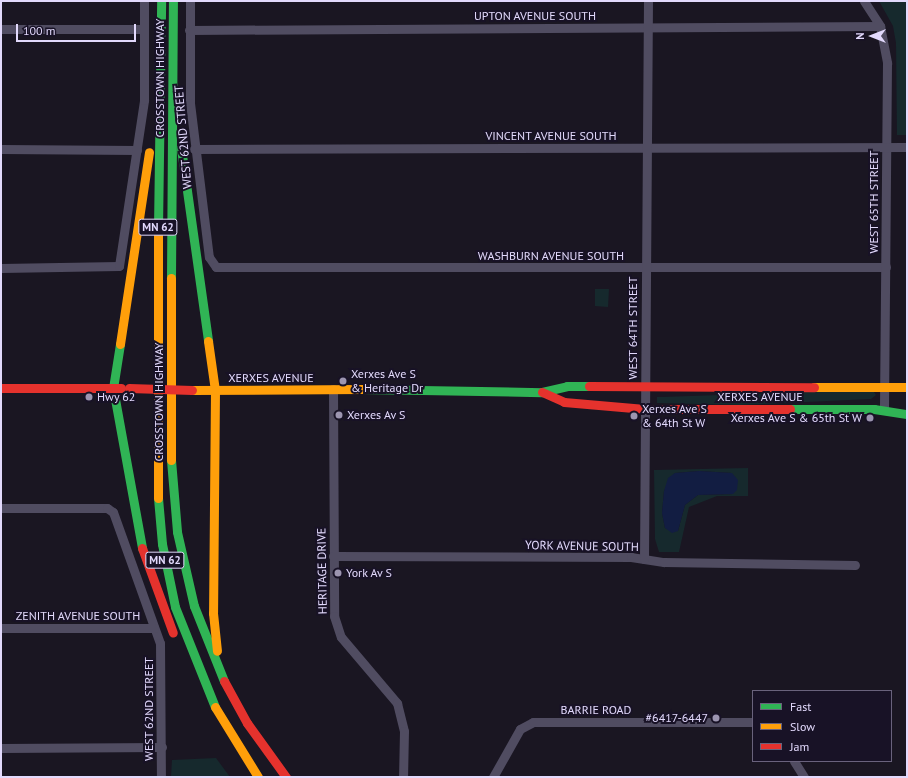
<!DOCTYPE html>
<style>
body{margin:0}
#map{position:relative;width:908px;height:778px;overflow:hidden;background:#1a1622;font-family:"PT Sans",sans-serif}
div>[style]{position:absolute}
.green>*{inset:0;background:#16292d}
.water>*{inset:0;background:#121d42}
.street>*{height:9px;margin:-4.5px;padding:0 4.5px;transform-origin:4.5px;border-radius:4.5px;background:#504c61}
.fast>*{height:9px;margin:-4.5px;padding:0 4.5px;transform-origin:4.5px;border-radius:4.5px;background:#30b455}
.slow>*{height:9px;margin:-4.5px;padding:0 4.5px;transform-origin:4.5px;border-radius:4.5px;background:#ff9f0a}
.jam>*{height:9px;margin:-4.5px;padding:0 4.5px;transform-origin:4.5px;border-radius:4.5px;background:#e5322d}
.jam-bridge>*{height:9px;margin:-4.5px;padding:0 4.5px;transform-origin:4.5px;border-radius:4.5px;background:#e5322d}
.dots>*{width:11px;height:11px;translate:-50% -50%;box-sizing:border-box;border:2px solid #181226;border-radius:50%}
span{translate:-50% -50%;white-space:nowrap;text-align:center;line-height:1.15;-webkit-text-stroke:4px #181226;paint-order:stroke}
.shield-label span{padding:1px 3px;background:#181226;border:1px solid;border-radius:3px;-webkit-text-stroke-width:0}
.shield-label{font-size:11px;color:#e2d9fc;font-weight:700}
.street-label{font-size:12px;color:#e2d9fc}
.poi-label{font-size:12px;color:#e2d9fc}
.left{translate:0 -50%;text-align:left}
.right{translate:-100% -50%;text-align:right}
.frame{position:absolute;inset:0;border:2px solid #e2d9fc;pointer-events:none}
.legend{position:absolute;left:752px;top:690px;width:140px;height:72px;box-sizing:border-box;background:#181226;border:1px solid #69627c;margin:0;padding:5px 7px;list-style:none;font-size:12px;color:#e2d9fc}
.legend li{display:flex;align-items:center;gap:8px;height:20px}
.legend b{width:20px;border:1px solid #69627c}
.north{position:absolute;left:852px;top:16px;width:40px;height:40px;-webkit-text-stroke:3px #181226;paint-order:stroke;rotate:270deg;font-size:11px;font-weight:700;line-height:16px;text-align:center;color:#e2d9fc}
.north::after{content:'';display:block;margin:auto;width:14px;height:18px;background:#e2d9fc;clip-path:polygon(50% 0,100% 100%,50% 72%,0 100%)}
.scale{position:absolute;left:16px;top:24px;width:120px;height:18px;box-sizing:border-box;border:2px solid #e2d9fc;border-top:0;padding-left:5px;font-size:12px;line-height:14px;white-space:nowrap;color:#e2d9fc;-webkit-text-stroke:3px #181226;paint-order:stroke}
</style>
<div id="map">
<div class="green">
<i style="clip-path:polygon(879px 1px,907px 1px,907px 135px,897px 135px,896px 43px,893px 26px)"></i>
<i style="clip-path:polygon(595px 289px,609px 289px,608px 307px,595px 306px)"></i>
<i style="clip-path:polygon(807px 392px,874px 392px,876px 395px,871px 399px,740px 405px,657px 403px,657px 397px,662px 397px)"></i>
<i style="clip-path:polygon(evenodd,748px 468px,748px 496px,717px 496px,689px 507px,679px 552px,659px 552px,655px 539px,654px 470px,748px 468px,699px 471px,732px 473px,733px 494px,698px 495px,685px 505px,678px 531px,665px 528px,662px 513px,664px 491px,675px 473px,699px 471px)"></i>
<i style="clip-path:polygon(216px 758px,230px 777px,171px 777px,172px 760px)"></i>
</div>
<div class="water">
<i style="clip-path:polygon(699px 471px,732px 473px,738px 480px,737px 490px,733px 494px,698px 495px,685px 505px,678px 531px,672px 533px,665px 528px,662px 513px,664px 491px,668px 478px,675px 473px)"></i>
</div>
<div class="street">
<i style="left:190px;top:1px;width:102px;rotate:90deg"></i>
<i style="left:190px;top:103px;width:155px;rotate:83deg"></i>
<i style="left:209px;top:257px;width:12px;rotate:55deg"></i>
<i style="left:216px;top:267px;width:670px"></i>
<i style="left:864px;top:1px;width:30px;rotate:57deg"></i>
<i style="left:880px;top:26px;width:38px;rotate:79deg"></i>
<i style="left:887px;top:63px;width:347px;rotate:90.5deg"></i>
<i style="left:1px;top:29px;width:143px"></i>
<i style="left:189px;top:30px;width:691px;rotate:-0.33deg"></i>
<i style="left:1px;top:149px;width:136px;rotate:0.4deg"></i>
<i style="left:194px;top:149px;width:713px;rotate:-0.16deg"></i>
<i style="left:1px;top:268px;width:118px;rotate:-1deg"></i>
<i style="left:119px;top:266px;width:168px;rotate:-81.4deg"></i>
<i style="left:144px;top:100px;width:99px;rotate:-90deg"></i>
<i style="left:333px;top:389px;width:227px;rotate:89.7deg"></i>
<i style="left:334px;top:616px;width:22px;rotate:72deg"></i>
<i style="left:341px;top:637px;width:87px;rotate:49.7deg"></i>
<i style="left:397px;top:703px;width:29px;rotate:76deg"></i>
<i style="left:404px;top:731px;width:46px;rotate:91.2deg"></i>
<i style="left:1px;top:508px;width:106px"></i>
<i style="left:107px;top:508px;width:7px;rotate:34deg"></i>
<i style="left:113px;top:512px;width:139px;rotate:70.3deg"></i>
<i style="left:160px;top:643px;width:134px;rotate:89.6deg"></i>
<i style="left:333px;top:556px;width:298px;rotate:0.2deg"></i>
<i style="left:631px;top:557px;width:33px;rotate:9deg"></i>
<i style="left:664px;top:562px;width:191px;rotate:0.9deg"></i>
<i style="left:644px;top:559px;width:558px;rotate:-89.59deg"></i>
<i style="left:1px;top:628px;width:153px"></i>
<i style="left:1px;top:748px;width:161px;rotate:-0.4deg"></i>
<i style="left:794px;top:761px;width:19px;rotate:58deg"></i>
<i style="left:493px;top:777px;width:55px;rotate:-60.6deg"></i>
<i style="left:520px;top:729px;width:15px;rotate:-28deg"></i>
<i style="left:533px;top:722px;width:220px"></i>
</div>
<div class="fast">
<i style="left:181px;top:148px;width:195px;rotate:82deg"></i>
<i style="left:158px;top:228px;width:227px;rotate:-89.2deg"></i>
<i style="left:171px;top:278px;width:277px;rotate:-89.6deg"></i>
<i style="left:120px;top:344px;width:45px;rotate:99deg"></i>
<i style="left:113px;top:388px;width:163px;rotate:79.7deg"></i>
<i style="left:362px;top:389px;width:180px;rotate:1deg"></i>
<i style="left:542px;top:392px;width:26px;rotate:-13deg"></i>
<i style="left:567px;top:386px;width:22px"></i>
<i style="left:790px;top:409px;width:84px"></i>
<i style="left:874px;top:409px;width:33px;rotate:9deg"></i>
<i style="left:171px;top:460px;width:72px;rotate:85.2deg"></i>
<i style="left:177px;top:532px;width:76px;rotate:77.1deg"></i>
<i style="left:194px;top:606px;width:81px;rotate:68.2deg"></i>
<i style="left:158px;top:498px;width:46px;rotate:85deg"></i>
<i style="left:162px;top:544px;width:64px;rotate:78.3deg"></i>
<i style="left:175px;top:607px;width:108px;rotate:68.2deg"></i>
</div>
<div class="slow">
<i style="left:208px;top:341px;width:49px;rotate:81.9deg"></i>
<i style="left:215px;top:390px;width:223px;rotate:90.5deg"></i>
<i style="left:213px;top:613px;width:38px;rotate:84deg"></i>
<i style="left:120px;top:344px;width:194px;rotate:-81.4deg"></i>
<i style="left:814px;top:387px;width:93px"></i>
<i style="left:192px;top:390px;width:170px;rotate:-0.3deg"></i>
<i style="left:171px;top:460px;width:182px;rotate:-90deg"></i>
<i style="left:158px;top:498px;width:270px;rotate:-90deg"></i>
<i style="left:215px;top:707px;width:82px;rotate:58.4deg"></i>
</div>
<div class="jam">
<i style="left:589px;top:386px;width:225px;rotate:0.3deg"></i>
<i style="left:1px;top:388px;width:120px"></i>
<i style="left:542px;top:392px;width:24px;rotate:24deg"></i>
<i style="left:564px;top:402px;width:81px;rotate:4.9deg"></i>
<i style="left:645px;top:409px;width:145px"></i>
<i style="left:142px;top:548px;width:90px;rotate:70deg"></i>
<i style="left:224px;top:681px;width:48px;rotate:61.3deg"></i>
<i style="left:247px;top:723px;width:67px;rotate:54.2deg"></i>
</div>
<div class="jam-bridge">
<i style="left:129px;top:388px;width:63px;rotate:1.8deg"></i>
</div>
<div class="dots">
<i style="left:343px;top:381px;background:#9c95b0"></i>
<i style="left:89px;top:397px;background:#9c95b0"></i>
<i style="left:339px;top:415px;background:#9c95b0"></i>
<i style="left:634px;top:416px;background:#9c95b0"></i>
<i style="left:870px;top:418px;background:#9c95b0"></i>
<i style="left:338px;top:573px;background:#9c95b0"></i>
<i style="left:716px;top:718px;background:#9c95b0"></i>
</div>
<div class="shield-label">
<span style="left:158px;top:227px">MN 62</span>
<span style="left:165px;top:560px">MN 62</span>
</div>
<div class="street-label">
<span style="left:535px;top:16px">UPTON AVENUE SOUTH</span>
<span style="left:160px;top:78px;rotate:-90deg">CROSSTOWN HIGHWAY</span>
<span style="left:551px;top:136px">VINCENT AVENUE SOUTH</span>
<span style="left:183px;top:137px;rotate:-95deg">WEST 62ND STREET</span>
<span style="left:874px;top:202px;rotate:-90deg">WEST 65TH STREET</span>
<span style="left:551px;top:256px">WASHBURN AVENUE SOUTH</span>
<span style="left:633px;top:328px;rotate:-90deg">WEST 64TH STREET</span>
<span style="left:271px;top:378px">XERXES AVENUE</span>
<span style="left:760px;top:397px">XERXES AVENUE</span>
<span style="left:159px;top:402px;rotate:-90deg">CROSSTOWN HIGHWAY</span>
<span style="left:582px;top:546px;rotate:1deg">YORK AVENUE SOUTH</span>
<span style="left:322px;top:571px;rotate:-91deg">HERITAGE DRIVE</span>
<span style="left:78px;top:616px">ZENITH AVENUE SOUTH</span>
<span style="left:149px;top:709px;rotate:-90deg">WEST 62ND STREET</span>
<span style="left:596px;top:710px">BARRIE ROAD</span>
</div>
<div class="poi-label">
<span class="left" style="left:351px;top:381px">Xerxes Ave S<br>&amp; Heritage Dr</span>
<span class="left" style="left:97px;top:397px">Hwy 62</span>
<span class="left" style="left:642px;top:416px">Xerxes Ave S<br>&amp; 64th St W</span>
<span class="left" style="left:347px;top:415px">Xerxes Av S</span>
<span class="right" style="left:862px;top:418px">Xerxes Ave S &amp; 65th St W</span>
<span class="left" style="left:346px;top:573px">York Av S</span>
<span class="right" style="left:708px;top:718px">#6417-6447</span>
</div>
<div class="frame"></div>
<ul class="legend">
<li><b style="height:5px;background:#30b455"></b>Fast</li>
<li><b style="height:5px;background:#ff9f0a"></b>Slow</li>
<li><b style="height:5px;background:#e5322d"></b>Jam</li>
</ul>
<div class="north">N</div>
<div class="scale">100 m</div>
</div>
